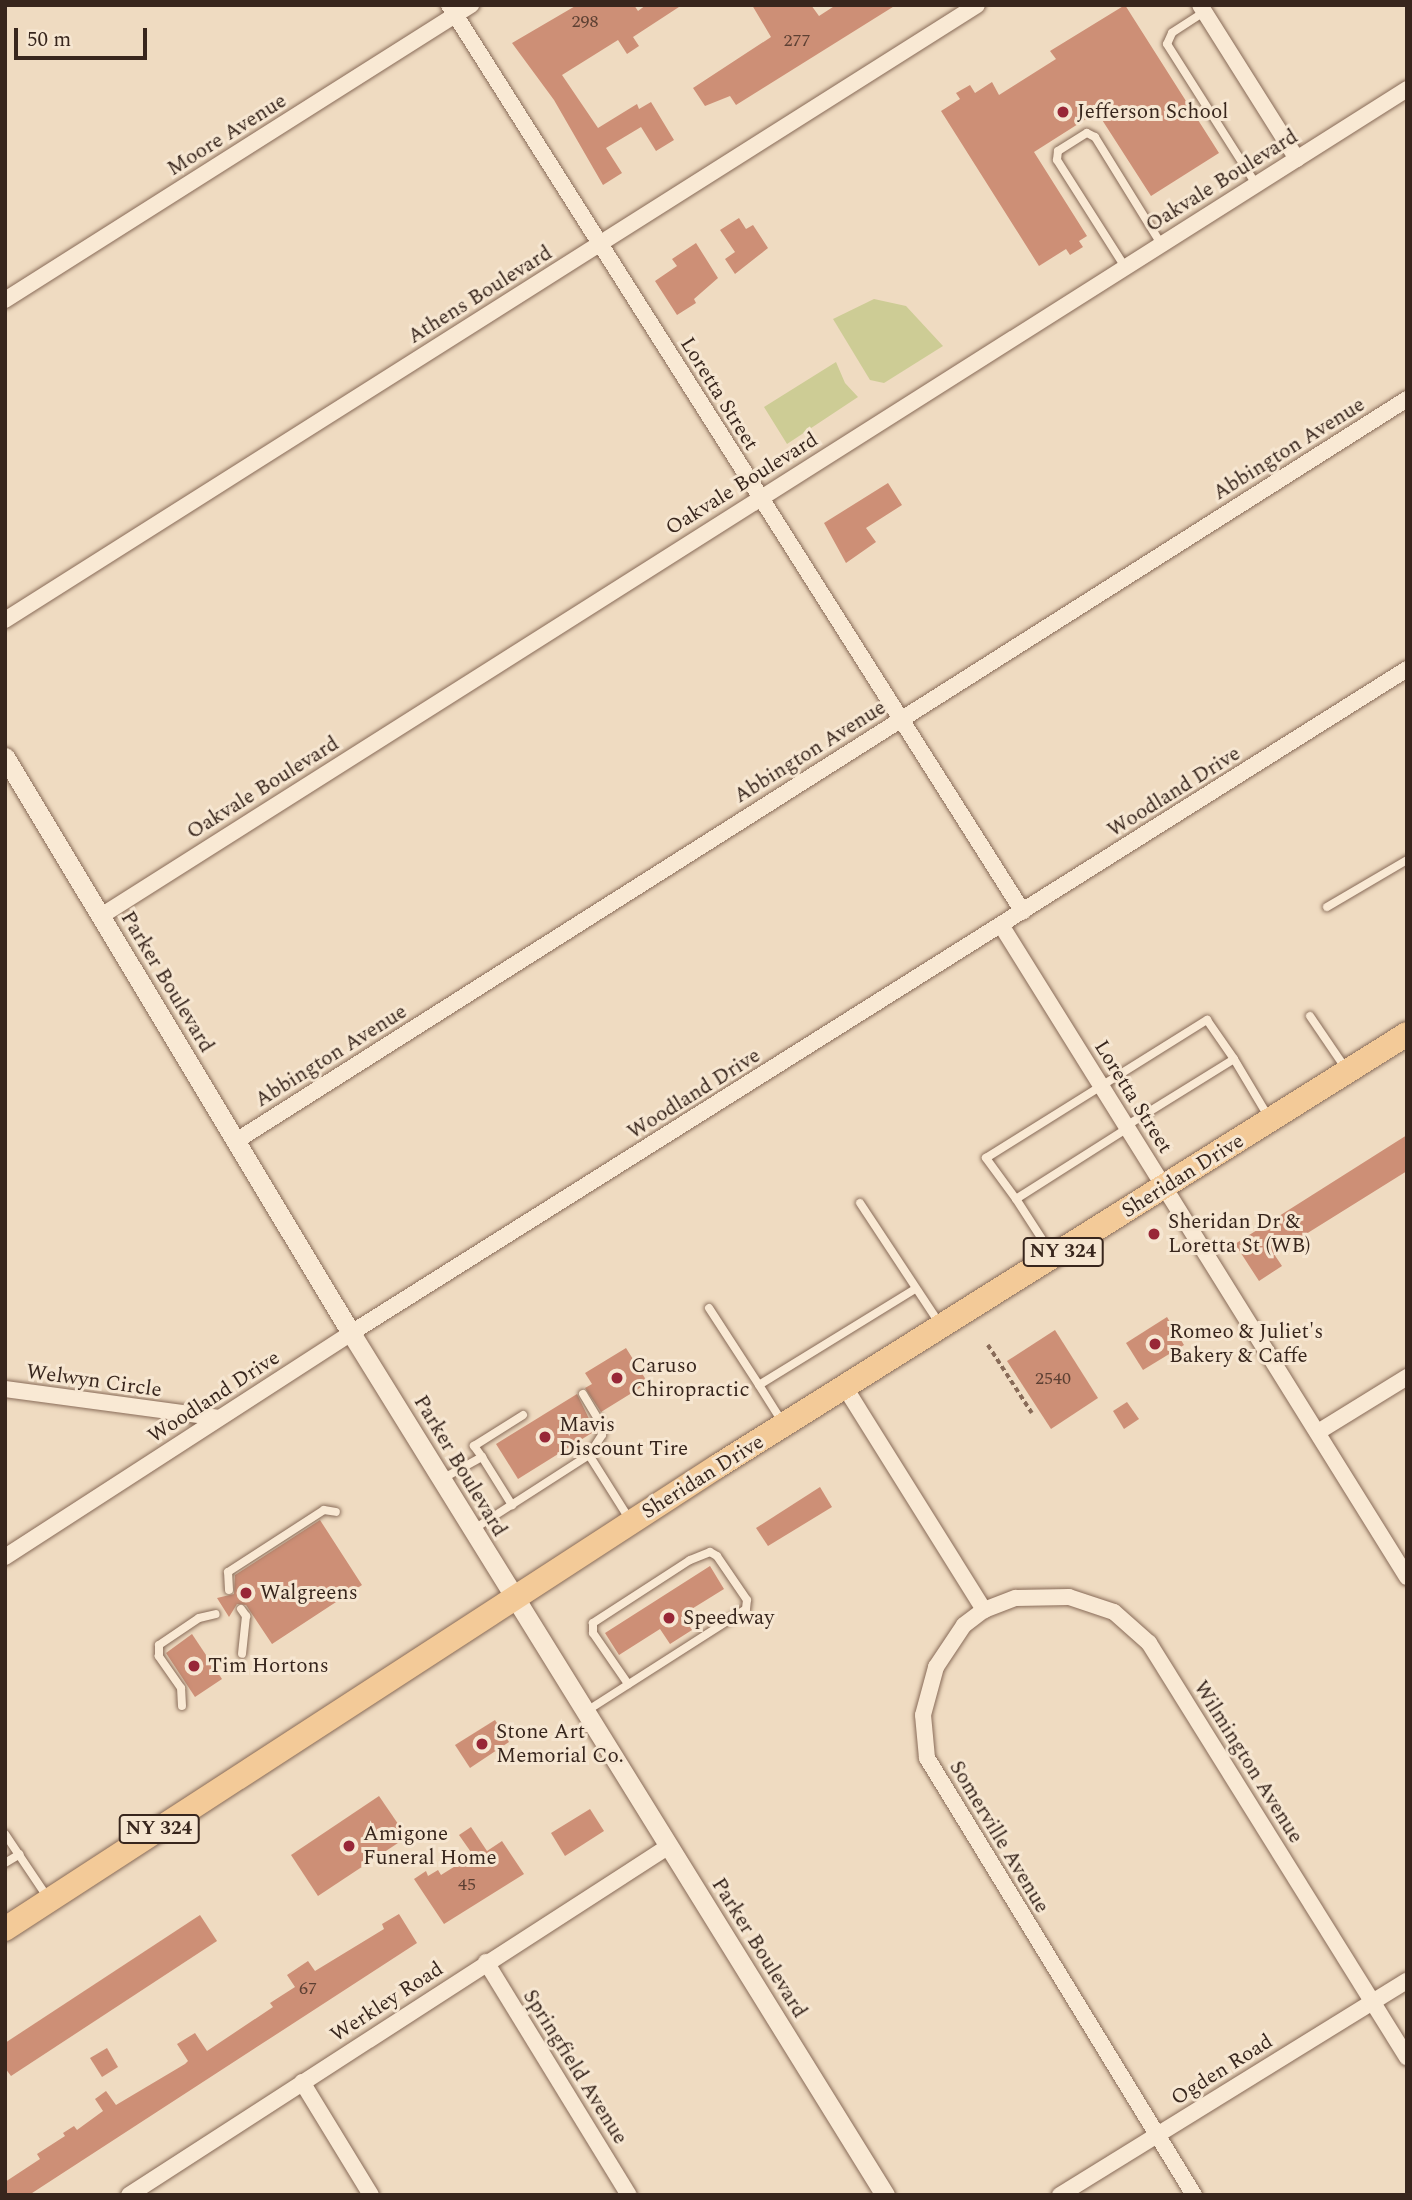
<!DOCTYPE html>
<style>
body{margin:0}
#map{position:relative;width:1412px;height:2200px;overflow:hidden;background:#efdbc1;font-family:Spectral,serif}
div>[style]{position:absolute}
.green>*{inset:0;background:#cdcc95}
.building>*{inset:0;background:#cd8f76}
.path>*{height:3.5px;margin-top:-1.75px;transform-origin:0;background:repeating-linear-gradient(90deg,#886b58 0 5px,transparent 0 8.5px)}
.roads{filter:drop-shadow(0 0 2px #886b58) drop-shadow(0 0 2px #886b58)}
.service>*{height:8px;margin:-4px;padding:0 4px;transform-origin:4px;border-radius:4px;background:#f9e9d4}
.minor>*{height:16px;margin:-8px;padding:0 8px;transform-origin:8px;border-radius:8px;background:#f9e9d4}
.tertiary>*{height:19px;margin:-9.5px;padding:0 9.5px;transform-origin:9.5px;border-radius:9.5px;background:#f9e9d4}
.primary>*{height:24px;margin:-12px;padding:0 12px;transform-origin:12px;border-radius:12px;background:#f3ca98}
.dots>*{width:19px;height:19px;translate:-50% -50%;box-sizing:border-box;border:4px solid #f6e6d1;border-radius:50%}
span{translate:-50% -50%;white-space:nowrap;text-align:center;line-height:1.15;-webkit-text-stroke:6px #f6e6d1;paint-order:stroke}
.number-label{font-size:18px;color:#5d4033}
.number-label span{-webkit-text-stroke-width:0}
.shield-label span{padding:2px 5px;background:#f6e6d1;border:2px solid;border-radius:5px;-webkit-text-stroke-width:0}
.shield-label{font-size:19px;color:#38261d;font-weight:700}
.poi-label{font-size:21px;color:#38261d}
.left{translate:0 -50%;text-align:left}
.street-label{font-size:21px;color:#38261d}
.frame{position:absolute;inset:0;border:7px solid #38261d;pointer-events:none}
.scale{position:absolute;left:14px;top:28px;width:133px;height:32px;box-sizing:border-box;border:4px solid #38261d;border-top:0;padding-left:9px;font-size:21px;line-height:24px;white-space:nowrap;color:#38261d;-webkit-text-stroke:5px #f6e6d1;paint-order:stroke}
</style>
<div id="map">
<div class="green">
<i style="clip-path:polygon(874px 299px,906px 306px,943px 346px,884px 383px,870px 380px,833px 319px)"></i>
<i style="clip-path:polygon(836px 362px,845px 383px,858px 397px,787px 444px,764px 407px)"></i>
</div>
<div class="building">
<i style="clip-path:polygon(577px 5px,634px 5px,638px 11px,646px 5px,682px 5px,633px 37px,639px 46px,627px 54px,618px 40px,562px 75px,598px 128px,637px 104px,639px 109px,651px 102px,674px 140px,656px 151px,641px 127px,606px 148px,622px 173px,603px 185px,554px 100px,512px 43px)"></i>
<i style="clip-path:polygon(752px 5px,811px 5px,819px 16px,836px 5px,896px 5px,736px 105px,730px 96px,705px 106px,693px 88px,771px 37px)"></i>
<i style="clip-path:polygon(1125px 5px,1219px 153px,1151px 196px,1097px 112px,1034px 152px,1087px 236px,1079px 241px,1083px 247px,1070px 255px,1066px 249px,1039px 266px,941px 111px,960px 99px,956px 93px,970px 85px,975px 93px,992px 82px,999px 95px,1056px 59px,1050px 51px)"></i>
<i style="clip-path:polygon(739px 218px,746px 229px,753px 225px,768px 248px,735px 274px,725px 259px,735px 252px,720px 230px)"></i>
<i style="clip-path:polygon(696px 243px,718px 278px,694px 299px,696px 303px,677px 315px,655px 281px,677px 266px,672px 259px)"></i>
<i style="clip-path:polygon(888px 483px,902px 505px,866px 528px,876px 542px,846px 563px,824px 523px)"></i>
<i style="clip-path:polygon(1407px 1135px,1407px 1171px,1274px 1254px,1282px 1266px,1259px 1281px,1235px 1244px)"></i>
<i style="clip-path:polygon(1167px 1317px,1184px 1345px,1143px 1370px,1126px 1343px)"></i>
<i style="clip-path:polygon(1055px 1330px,1098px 1398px,1051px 1429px,1007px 1361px)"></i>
<i style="clip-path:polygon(626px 1348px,648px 1383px,601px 1412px,585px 1388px,592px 1384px,585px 1373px)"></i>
<i style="clip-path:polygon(577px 1394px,595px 1431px,518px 1479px,496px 1444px)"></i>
<i style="clip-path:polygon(1127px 1402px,1139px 1419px,1124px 1429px,1113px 1411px)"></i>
<i style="clip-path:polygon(820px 1487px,832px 1507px,768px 1546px,756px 1528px)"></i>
<i style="clip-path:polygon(320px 1520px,362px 1585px,272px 1644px,246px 1605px,237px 1604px,229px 1617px,217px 1598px,234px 1594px,235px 1575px)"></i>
<i style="clip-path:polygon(710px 1566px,724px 1589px,682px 1615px,692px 1630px,670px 1644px,660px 1629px,619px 1655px,605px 1633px)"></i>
<i style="clip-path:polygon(192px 1634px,222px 1679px,195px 1697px,166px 1653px)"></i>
<i style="clip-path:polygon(495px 1720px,509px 1742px,470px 1768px,455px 1745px)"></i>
<i style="clip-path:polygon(379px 1796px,407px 1837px,318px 1896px,291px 1855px)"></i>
<i style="clip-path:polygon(590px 1809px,604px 1831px,565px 1856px,551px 1833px)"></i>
<i style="clip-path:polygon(471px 1827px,487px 1851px,502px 1841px,524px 1874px,444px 1924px,414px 1879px,426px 1871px,428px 1876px,438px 1870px,441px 1875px,473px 1855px,459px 1835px)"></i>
<i style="clip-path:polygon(399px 1914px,417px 1943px,29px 2195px,5px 2195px,5px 2182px,40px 2159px,37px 2154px,65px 2136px,63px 2133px,74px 2126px,77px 2130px,103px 2111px,95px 2099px,106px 2091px,116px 2105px,185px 2064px,188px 2061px,177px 2044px,195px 2033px,207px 2051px,273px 2007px,270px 2003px,295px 1987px,287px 1975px,308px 1961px,315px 1971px,384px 1929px,382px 1924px)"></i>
<i style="clip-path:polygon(200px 1915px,217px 1941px,11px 2076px,5px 2068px,5px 2043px)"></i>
<i style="clip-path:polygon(107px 2048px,118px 2067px,102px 2077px,90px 2058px)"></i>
</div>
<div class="path">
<i style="left:988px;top:1345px;width:81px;rotate:57.1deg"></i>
</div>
<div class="roads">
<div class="service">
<i style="left:1204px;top:12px;width:38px;rotate:147deg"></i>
<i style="left:1172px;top:33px;width:12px;rotate:114deg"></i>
<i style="left:1167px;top:44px;width:166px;rotate:57.6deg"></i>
<i style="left:1125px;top:267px;width:127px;rotate:-122.4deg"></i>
<i style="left:1057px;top:160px;width:9px;rotate:-84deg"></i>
<i style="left:1058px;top:151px;width:34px;rotate:-32deg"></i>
<i style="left:1087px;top:133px;width:9px;rotate:27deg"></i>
<i style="left:1095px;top:137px;width:126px;rotate:58.3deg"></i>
<i style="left:1327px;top:907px;width:93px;rotate:-30.4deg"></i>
<i style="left:1310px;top:1016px;width:64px;rotate:55.8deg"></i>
<i style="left:1126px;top:1126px;width:127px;rotate:-31.8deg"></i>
<i style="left:1234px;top:1059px;width:66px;rotate:59.2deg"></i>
<i style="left:1016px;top:1199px;width:51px;rotate:-126.2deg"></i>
<i style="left:986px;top:1158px;width:261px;rotate:-32deg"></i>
<i style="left:1207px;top:1020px;width:47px;rotate:55.3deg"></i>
<i style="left:860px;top:1203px;width:144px;rotate:56.6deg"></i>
<i style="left:1051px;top:1253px;width:64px;rotate:-122.9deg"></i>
<i style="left:1016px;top:1199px;width:133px;rotate:-32.4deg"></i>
<i style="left:709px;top:1308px;width:92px;rotate:57deg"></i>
<i style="left:759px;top:1385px;width:183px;rotate:-31.6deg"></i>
<i style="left:759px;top:1385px;width:45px;rotate:57.7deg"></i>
<i style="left:583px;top:1394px;width:33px;rotate:59deg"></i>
<i style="left:600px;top:1422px;width:13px;rotate:81deg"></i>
<i style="left:602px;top:1435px;width:24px;rotate:123deg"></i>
<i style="left:482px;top:1457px;width:14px;rotate:-126deg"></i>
<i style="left:474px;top:1446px;width:58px;rotate:-32.3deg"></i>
<i style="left:442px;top:1479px;width:46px;rotate:-28.8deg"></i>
<i style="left:482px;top:1457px;width:57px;rotate:58deg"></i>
<i style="left:474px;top:1529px;width:137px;rotate:-32.8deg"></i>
<i style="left:589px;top:1455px;width:77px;rotate:57.8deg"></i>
<i style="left:229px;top:1590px;width:18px;rotate:-93deg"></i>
<i style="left:228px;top:1572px;width:114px;rotate:-32.9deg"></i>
<i style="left:324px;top:1510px;width:12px;rotate:9deg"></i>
<i style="left:241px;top:1609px;width:9px;rotate:54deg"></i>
<i style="left:246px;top:1616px;width:38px;rotate:96deg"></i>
<i style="left:182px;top:1706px;width:18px;rotate:-93deg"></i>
<i style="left:181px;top:1688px;width:39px;rotate:-125deg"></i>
<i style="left:159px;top:1656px;width:11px;rotate:-90deg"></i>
<i style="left:159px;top:1645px;width:48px;rotate:-34deg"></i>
<i style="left:199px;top:1618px;width:17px;rotate:-13deg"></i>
<i style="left:585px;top:1712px;width:191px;rotate:-32.6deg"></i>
<i style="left:746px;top:1609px;width:9px;rotate:-84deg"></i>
<i style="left:747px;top:1600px;width:53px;rotate:-124.3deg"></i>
<i style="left:717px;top:1556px;width:8px;rotate:-150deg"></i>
<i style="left:710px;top:1552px;width:22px;rotate:158deg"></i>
<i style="left:690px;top:1560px;width:116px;rotate:147deg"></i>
<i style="left:593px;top:1623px;width:10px;rotate:90deg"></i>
<i style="left:593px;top:1633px;width:62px;rotate:55.5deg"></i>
<i style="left:5px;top:1834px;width:77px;rotate:56.1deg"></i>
<i style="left:5px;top:1863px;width:17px;rotate:-31deg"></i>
</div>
<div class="minor">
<i style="left:449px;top:5px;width:1073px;rotate:57.67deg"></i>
<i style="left:1200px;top:5px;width:182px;rotate:57.8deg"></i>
<i style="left:5px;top:300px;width:552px;rotate:-32.34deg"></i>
<i style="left:5px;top:620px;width:1150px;rotate:-32.32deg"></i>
<i style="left:101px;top:916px;width:1546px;rotate:-32.34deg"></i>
<i style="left:1001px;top:925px;width:768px;rotate:58.09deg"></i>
<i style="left:236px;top:1141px;width:1386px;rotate:-32.36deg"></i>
<i style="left:5px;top:1389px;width:216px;rotate:7.7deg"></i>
<i style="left:846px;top:1389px;width:261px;rotate:58deg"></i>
<i style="left:1318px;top:1432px;width:105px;rotate:-31.7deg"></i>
<i style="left:5px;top:1557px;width:412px;rotate:-32.9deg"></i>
<i style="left:351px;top:1333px;width:1247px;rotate:-32.16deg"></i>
<i style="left:486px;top:1962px;width:273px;rotate:58.5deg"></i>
<i style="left:302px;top:2082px;width:132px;rotate:58.6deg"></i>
<i style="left:129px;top:2195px;width:643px;rotate:-32.87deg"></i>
<i style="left:1060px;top:2195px;width:408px;rotate:-31.7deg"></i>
<i style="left:1194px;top:2195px;width:512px;rotate:-121.42deg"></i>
<i style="left:927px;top:1758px;width:43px;rotate:-95.3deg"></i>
<i style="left:923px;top:1715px;width:50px;rotate:-74.8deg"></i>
<i style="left:936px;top:1667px;width:50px;rotate:-56.3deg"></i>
<i style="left:964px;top:1625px;width:25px;rotate:-37deg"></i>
<i style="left:984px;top:1610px;width:34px;rotate:-21deg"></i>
<i style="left:1016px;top:1598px;width:53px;rotate:-1.1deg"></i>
<i style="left:1069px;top:1597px;width:47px;rotate:18.4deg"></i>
<i style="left:1114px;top:1612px;width:47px;rotate:41.5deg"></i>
<i style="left:1149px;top:1643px;width:488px;rotate:58.1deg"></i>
</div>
<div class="tertiary">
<i style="left:5px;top:757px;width:672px;rotate:59.01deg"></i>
<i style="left:351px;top:1333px;width:1014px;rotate:58.22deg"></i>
</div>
<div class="primary">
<i style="left:5px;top:1929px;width:850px;rotate:-33deg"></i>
<i style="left:718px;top:1466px;width:813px;rotate:-32.09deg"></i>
</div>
</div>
<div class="dots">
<i style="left:1063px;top:112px;background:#982737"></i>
<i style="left:1154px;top:1234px;background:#982737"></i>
<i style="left:1155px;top:1344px;background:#982737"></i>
<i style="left:617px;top:1378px;background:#982737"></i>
<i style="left:545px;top:1437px;background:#982737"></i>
<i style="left:246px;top:1593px;background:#982737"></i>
<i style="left:669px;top:1618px;background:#982737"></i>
<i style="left:194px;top:1666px;background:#982737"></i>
<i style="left:482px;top:1744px;background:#982737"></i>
<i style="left:349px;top:1846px;background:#982737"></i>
</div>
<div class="number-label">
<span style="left:585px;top:22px">298</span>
<span style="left:797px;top:41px">277</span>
<span style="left:1053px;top:1379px">2540</span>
<span style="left:467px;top:1885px">45</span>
<span style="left:308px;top:1989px">67</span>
</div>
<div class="shield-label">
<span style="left:1063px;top:1252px">NY 324</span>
<span style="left:159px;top:1829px">NY 324</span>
</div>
<div class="poi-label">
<span class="left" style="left:1077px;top:112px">Jefferson School</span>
<span class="left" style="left:1168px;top:1234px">Sheridan Dr &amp;<br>Loretta St (WB)</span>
<span class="left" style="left:1169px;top:1344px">Romeo &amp; Juliet's<br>Bakery &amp; Caffe</span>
<span class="left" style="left:631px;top:1378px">Caruso<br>Chiropractic</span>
<span class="left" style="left:559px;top:1437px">Mavis<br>Discount Tire</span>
<span class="left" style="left:260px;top:1593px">Walgreens</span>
<span class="left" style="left:683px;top:1618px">Speedway</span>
<span class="left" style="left:208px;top:1666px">Tim Hortons</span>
<span class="left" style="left:496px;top:1744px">Stone Art<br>Memorial Co.</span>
<span class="left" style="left:363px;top:1846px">Amigone<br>Funeral Home</span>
</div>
<div class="street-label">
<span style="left:227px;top:135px;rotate:-32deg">Moore Avenue</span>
<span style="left:1222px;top:181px;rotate:-32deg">Oakvale Boulevard</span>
<span style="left:480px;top:295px;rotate:-32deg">Athens Boulevard</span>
<span style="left:719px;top:394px;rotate:58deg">Loretta Street</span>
<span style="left:1289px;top:449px;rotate:-32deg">Abbington Avenue</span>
<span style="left:742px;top:484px;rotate:-32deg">Oakvale Boulevard</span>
<span style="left:810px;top:752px;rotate:-32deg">Abbington Avenue</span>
<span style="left:263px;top:788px;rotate:-32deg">Oakvale Boulevard</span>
<span style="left:1174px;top:792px;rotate:-32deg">Woodland Drive</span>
<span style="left:167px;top:982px;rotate:59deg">Parker Boulevard</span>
<span style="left:331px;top:1056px;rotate:-32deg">Abbington Avenue</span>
<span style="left:694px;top:1094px;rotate:-32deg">Woodland Drive</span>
<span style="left:1133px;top:1097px;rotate:58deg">Loretta Street</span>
<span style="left:1183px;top:1176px;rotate:-32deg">Sheridan Drive</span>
<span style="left:94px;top:1381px;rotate:8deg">Welwyn Circle</span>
<span style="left:214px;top:1397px;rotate:-33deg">Woodland Drive</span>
<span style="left:460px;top:1466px;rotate:59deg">Parker Boulevard</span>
<span style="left:703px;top:1477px;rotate:-32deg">Sheridan Drive</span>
<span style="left:1248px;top:1762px;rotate:58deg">Wilmington Avenue</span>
<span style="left:999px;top:1837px;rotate:59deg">Somerville Avenue</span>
<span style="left:759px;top:1948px;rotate:58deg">Parker Boulevard</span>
<span style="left:387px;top:2002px;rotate:-33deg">Werkley Road</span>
<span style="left:575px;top:2067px;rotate:58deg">Springfield Avenue</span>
<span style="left:1222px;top:2070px;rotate:-32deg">Ogden Road</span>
</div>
<div class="frame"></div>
<div class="scale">50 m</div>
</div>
